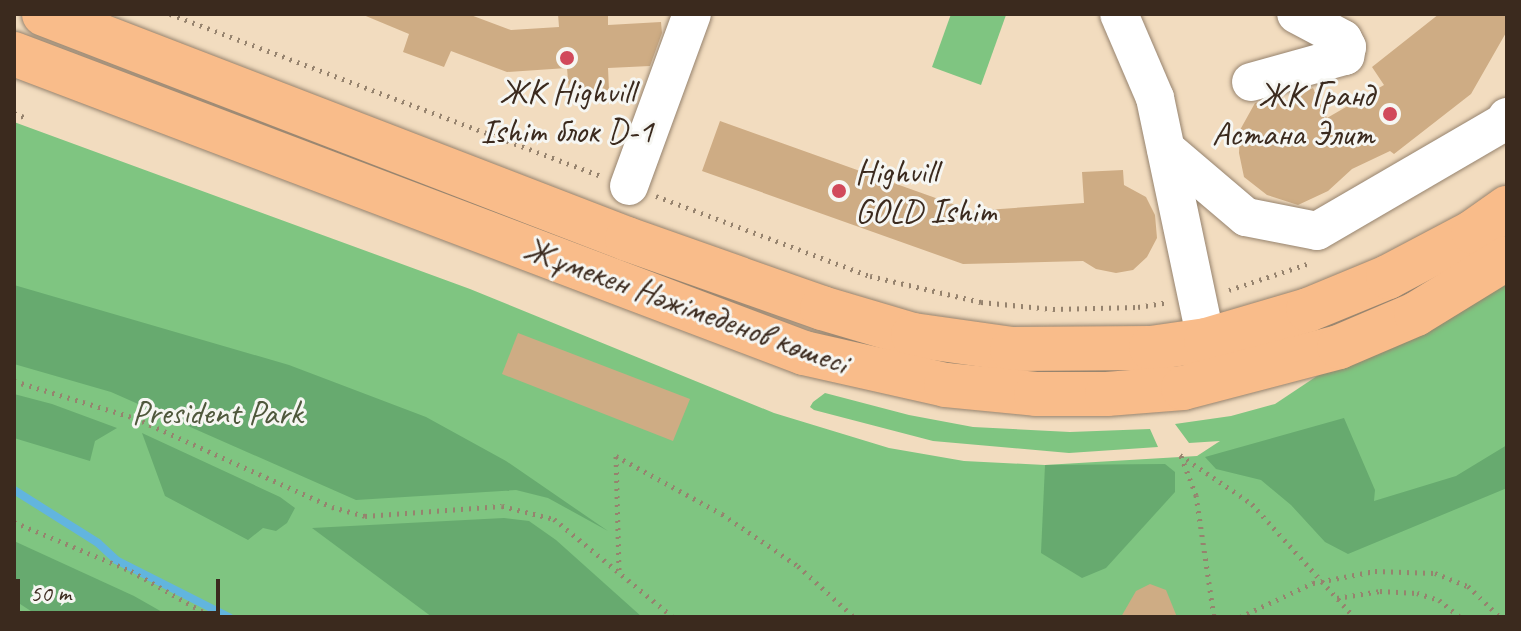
<!DOCTYPE html>
<meta charset="utf-8">
<style>
body{margin:0}
#map{position:relative;width:1521px;height:631px;overflow:hidden;background:#f2dcbf;font-family:Caveat,sans-serif}
div>[style]{position:absolute}
.green>*{inset:0;background:#7fc581}
.forest>*{inset:0;background:#67aa6f}
.stream>*{height:8px;margin:-4px;padding:0 4px;transform-origin:4px;border-radius:4px;background:#62b5de}
.building>*{inset:0;background:#ceac84}
.path>*{height:5px;margin-top:-2.5px;transform-origin:0;background:repeating-linear-gradient(90deg,#96836e 0 2px,transparent 0 8px)}
.roads{filter:drop-shadow(0 0 2px #96836e) drop-shadow(0 0 2px #96836e)}
.minor>*{height:38px;margin:-19px;padding:0 19px;transform-origin:19px;border-radius:19px;background:#fff}
.major>*{height:44px;margin:-22px;padding:0 22px;transform-origin:22px;border-radius:22px;background:#f9bc8a}
.dots>*{width:22px;height:22px;translate:-50% -50%;box-sizing:border-box;border:4px solid #f6f6f2;border-radius:50%}
span{translate:-50% -50%;white-space:nowrap;text-align:center;line-height:1.15;-webkit-text-stroke:6px #f6f6f2;paint-order:stroke}
.poi-label{font-size:34px;color:#3b2a1e}
.right{translate:-100% -50%;text-align:right}
.left{translate:0 -50%;text-align:left}
.street-label{font-size:34px;color:#3b2a1e}
.park-label{font-size:34px;color:#4f583c}
.frame{position:absolute;inset:0;border:16px solid #3b2a1e;pointer-events:none}
.scale{position:absolute;left:16px;top:579px;width:204px;height:36px;box-sizing:border-box;border:4px solid #3b2a1e;border-top:0;padding-left:10px;font-size:24px;line-height:28px;white-space:nowrap;color:#3b2a1e;-webkit-text-stroke:6px #f6f6f2;paint-order:stroke}
</style>
<div id="map">
<div class="green">
<i style="clip-path:polygon(951px 14px,1006px 15px,981px 85px,932px 67px)"></i>
<i style="clip-path:polygon(14px 122px,470px 289px,774px 413px,889px 448px,964px 461px,1045px 465px,1197px 456px,1220px 441px,1189px 443px,1175px 424px,1231px 416px,1275px 404px,1317px 376px,1473px 301px,1507px 277px,1507px 617px,14px 617px)"></i>
<i style="clip-path:polygon(825px 393px,909px 415px,973px 427px,1070px 432px,1150px 429px,1158px 447px,1069px 453px,933px 441px,814px 410px,810px 407px,813px 402px)"></i>
</div>
<div class="forest">
<i style="clip-path:polygon(14px 285px,289px 365px,426px 417px,506px 461px,608px 531px,548px 498px,516px 490px,356px 500px,111px 392px,14px 364px)"></i>
<i style="clip-path:polygon(14px 394px,52px 404px,117px 428px,95px 441px,90px 461px,14px 438px)"></i>
<i style="clip-path:polygon(1344px 418px,1375px 490px,1374px 501px,1456px 476px,1507px 445px,1507px 488px,1348px 554px,1325px 542px,1291px 505px,1261px 480px,1216px 469px,1205px 457px)"></i>
<i style="clip-path:polygon(142px 433px,280px 497px,295px 508px,287px 523px,276px 531px,263px 528px,248px 540px,165px 496px)"></i>
<i style="clip-path:polygon(1165px 464px,1175px 472px,1175px 492px,1106px 568px,1082px 578px,1041px 553px,1045px 465px)"></i>
<i style="clip-path:polygon(504px 518px,529px 521px,556px 540px,642px 617px,432px 617px,312px 528px)"></i>
<i style="clip-path:polygon(14px 541px,134px 596px,171px 617px,40px 617px,14px 600px)"></i>
</div>
<div class="stream">
<i style="left:14px;top:490px;width:99px;rotate:32.2deg"></i>
<i style="left:98px;top:543px;width:25px;rotate:43deg"></i>
<i style="left:116px;top:560px;width:127px;rotate:26.8deg"></i>
</div>
<div class="building">
<i style="clip-path:polygon(361px 14px,468px 14px,511px 30px,559px 27px,558px 14px,608px 14px,608px 25px,661px 22px,662px 33px,650px 66px,608px 68px,609px 90px,569px 92px,567px 68px,507px 72px,451px 51px,444px 67px,403px 52px,409px 34px)"></i>
<i style="clip-path:polygon(1439px 14px,1507px 14px,1507px 31px,1471px 94px,1394px 154px,1390px 151px,1352px 169px,1328px 191px,1298px 205px,1267px 195px,1244px 177px,1239px 153px,1240px 130px,1255px 103px,1276px 98px,1279px 104px,1313px 88px,1327px 118px,1384px 85px,1372px 67px)"></i>
<i style="clip-path:polygon(720px 121px,972px 211px,1084px 203px,1082px 172px,1123px 170px,1124px 185px,1146px 197px,1155px 215px,1157px 238px,1147px 257px,1133px 270px,1116px 273px,1096px 269px,1083px 261px,963px 264px,702px 171px)"></i>
<i style="clip-path:polygon(518px 333px,690px 399px,673px 441px,502px 374px)"></i>
<i style="clip-path:polygon(1150px 584px,1166px 590px,1177px 617px,1121px 617px,1136px 591px)"></i>
</div>
<div class="path">
<i style="left:170px;top:14px;width:461px;rotate:20.6deg"></i>
<i style="left:14px;top:113px;width:11px;rotate:22deg"></i>
<i style="left:656px;top:196px;width:228px;rotate:20.5deg"></i>
<i style="left:870px;top:276px;width:114px;rotate:13.2deg"></i>
<i style="left:981px;top:302px;width:72px;rotate:5.6deg"></i>
<i style="left:1053px;top:309px;width:85px;rotate:-1.3deg"></i>
<i style="left:1138px;top:307px;width:30px;rotate:-9deg"></i>
<i style="left:1229px;top:290px;width:85px;rotate:-18.4deg"></i>
<i style="left:14px;top:381px;width:127px;rotate:17deg"></i>
<i style="left:135px;top:418px;width:216px;rotate:24.3deg"></i>
<i style="left:332px;top:507px;width:34px;rotate:15deg"></i>
<i style="left:365px;top:516px;width:137px;rotate:-4.2deg"></i>
<i style="left:502px;top:506px;width:54px;rotate:14deg"></i>
<i style="left:554px;top:519px;width:154px;rotate:39.5deg"></i>
<i style="left:1180px;top:455px;width:87px;rotate:34.2deg"></i>
<i style="left:1252px;top:504px;width:152px;rotate:47.9deg"></i>
<i style="left:1181px;top:456px;width:42px;rotate:69deg"></i>
<i style="left:1196px;top:495px;width:123px;rotate:81.6deg"></i>
<i style="left:14px;top:522px;width:127px;rotate:22.7deg"></i>
<i style="left:131px;top:571px;width:93px;rotate:29.6deg"></i>
<i style="left:619px;top:570px;width:114px;rotate:-91.5deg"></i>
<i style="left:616px;top:456px;width:121px;rotate:28.7deg"></i>
<i style="left:722px;top:514px;width:92px;rotate:34.4deg"></i>
<i style="left:798px;top:566px;width:76px;rotate:42.3deg"></i>
<i style="left:1337px;top:598px;width:44px;rotate:-9.2deg"></i>
<i style="left:1380px;top:591px;width:37px;rotate:3deg"></i>
<i style="left:1417px;top:593px;width:23px;rotate:18deg"></i>
<i style="left:1439px;top:600px;width:27px;rotate:39deg"></i>
<i style="left:14px;top:611px;width:11px;rotate:34deg"></i>
<i style="left:1240px;top:617px;width:81px;rotate:-25deg"></i>
<i style="left:1313px;top:583px;width:63px;rotate:-11deg"></i>
<i style="left:1375px;top:571px;width:60px;rotate:1.9deg"></i>
<i style="left:1435px;top:573px;width:35px;rotate:22deg"></i>
<i style="left:1468px;top:586px;width:45px;rotate:44.1deg"></i>
</div>
<div class="roads">
<div class="minor">
<i style="left:1119px;top:14px;width:91px;rotate:66.8deg"></i>
<i style="left:1155px;top:98px;width:247px;rotate:78.1deg"></i>
<i style="left:1251px;top:82px;width:98px;rotate:-15.5deg"></i>
<i style="left:1345px;top:56px;width:9px;rotate:-77deg"></i>
<i style="left:1347px;top:47px;width:9px;rotate:-117deg"></i>
<i style="left:1343px;top:39px;width:53px;rotate:-152deg"></i>
<i style="left:1166px;top:149px;width:105px;rotate:40.4deg"></i>
<i style="left:1246px;top:217px;width:72px;rotate:11.2deg"></i>
<i style="left:1317px;top:231px;width:216px;rotate:-30.2deg"></i>
<i style="left:1504px;top:122px;width:6px;rotate:-59deg"></i>
<i style="left:629px;top:186px;width:183px;rotate:-69.9deg"></i>
</div>
<div class="major">
<i style="left:44px;top:14px;width:625px;rotate:21.1deg"></i>
<i style="left:627px;top:239px;width:207px;rotate:19.5deg"></i>
<i style="left:822px;top:308px;width:95px;rotate:16.5deg"></i>
<i style="left:913px;top:335px;width:100px;rotate:8deg"></i>
<i style="left:1012px;top:349px;width:139px;rotate:-0.4deg"></i>
<i style="left:1151px;top:348px;width:56px;rotate:-8.3deg"></i>
<i style="left:1206px;top:340px;width:106px;rotate:-16.4deg"></i>
<i style="left:1308px;top:310px;width:87px;rotate:-22.4deg"></i>
<i style="left:1388px;top:277px;width:96px;rotate:-27.9deg"></i>
<i style="left:1473px;top:232px;width:42px;rotate:-35.2deg"></i>
<i style="left:14px;top:54px;width:845px;rotate:20.73deg"></i>
<i style="left:804px;top:353px;width:146px;rotate:12.7deg"></i>
<i style="left:946px;top:385px;width:90px;rotate:5.7deg"></i>
<i style="left:1036px;top:394px;width:71px"></i>
<i style="left:1107px;top:394px;width:76px;rotate:-4.5deg"></i>
<i style="left:1183px;top:388px;width:161px;rotate:-14.7deg"></i>
<i style="left:1339px;top:347px;width:84px;rotate:-23.2deg"></i>
<i style="left:1416px;top:314px;width:107px;rotate:-31.6deg"></i>
</div>
</div>
<div class="dots">
<i style="left:567px;top:58px;background:#d1495b"></i>
<i style="left:1390px;top:114px;background:#d1495b"></i>
<i style="left:839px;top:191px;background:#d1495b"></i>
</div>
<div class="poi-label">
<span style="left:567px;top:111px">ЖК Highvill<br>Ishim блок D-1</span>
<span class="right" style="left:1374px;top:114px">ЖК Гранд<br>Астана Элит</span>
<span class="left" style="left:855px;top:191px">Highvill<br>GOLD Ishim</span>
</div>
<div class="street-label">
<span style="left:686px;top:305px;rotate:20deg">Жұмекен Нәжімеденов көшесі</span>
</div>
<div class="park-label">
<span style="left:217px;top:413px">President Park</span>
</div>
<div class="frame"></div>
<div class="scale">50 m</div>
</div>
